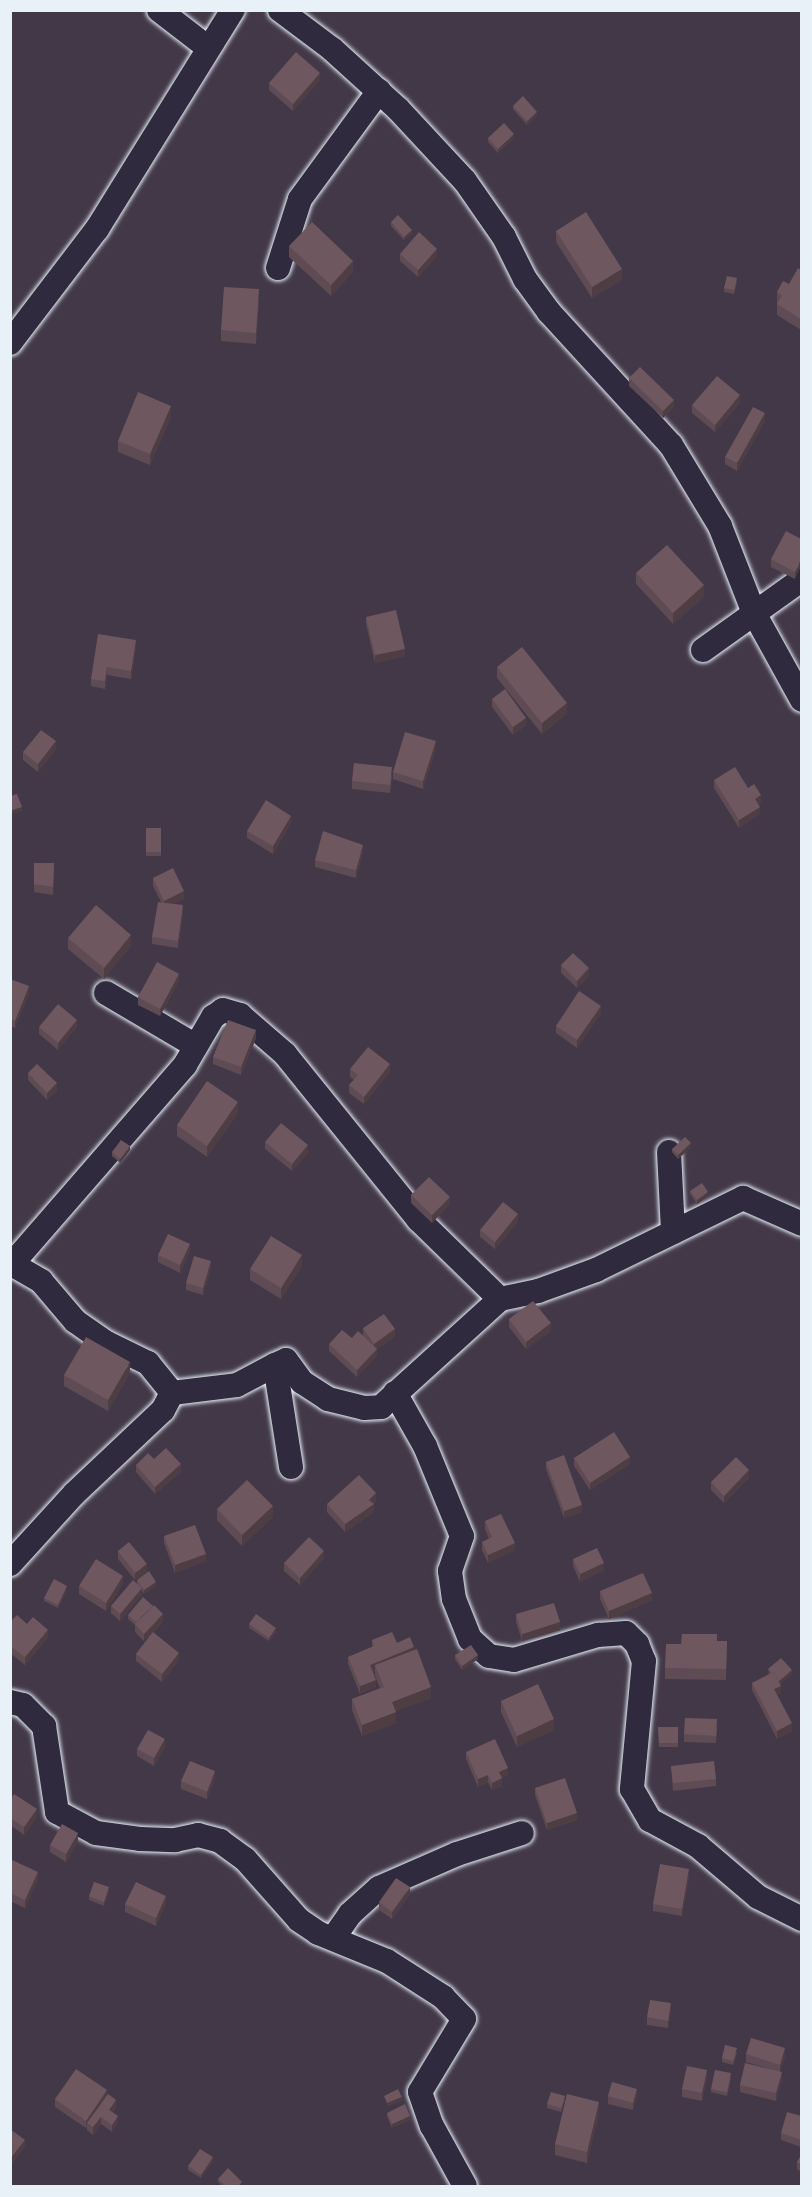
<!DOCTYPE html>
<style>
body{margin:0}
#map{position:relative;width:812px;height:2197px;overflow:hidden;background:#423848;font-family:Dekko,sans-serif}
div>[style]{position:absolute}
.roads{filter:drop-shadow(0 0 2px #e8f1f8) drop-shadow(0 0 2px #e8f1f8)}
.minor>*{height:24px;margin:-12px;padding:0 12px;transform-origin:12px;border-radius:12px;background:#2f2a3d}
.wall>*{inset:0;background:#5f4b53}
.shaded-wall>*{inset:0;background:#4e3d43}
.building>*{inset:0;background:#6f5760}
span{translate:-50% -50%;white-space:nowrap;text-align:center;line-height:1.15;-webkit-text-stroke:5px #2f2a3d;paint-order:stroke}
.frame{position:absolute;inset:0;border:12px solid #e8f1f8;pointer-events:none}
</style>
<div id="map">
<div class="roads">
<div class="minor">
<i style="left:159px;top:10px;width:61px;rotate:37.6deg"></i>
<i style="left:280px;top:10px;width:65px;rotate:36.9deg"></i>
<i style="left:332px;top:49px;width:89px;rotate:42.3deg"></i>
<i style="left:398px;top:109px;width:98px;rotate:47.1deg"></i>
<i style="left:465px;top:181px;width:68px;rotate:55.1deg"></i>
<i style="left:504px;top:237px;width:47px;rotate:63.4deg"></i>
<i style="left:525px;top:279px;width:41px;rotate:54deg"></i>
<i style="left:549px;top:312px;width:180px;rotate:47.5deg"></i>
<i style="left:671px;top:445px;width:95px;rotate:58.8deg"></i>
<i style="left:720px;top:526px;width:93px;rotate:68.7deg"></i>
<i style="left:754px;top:613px;width:99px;rotate:61.1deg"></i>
<i style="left:278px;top:268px;width:72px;rotate:-72.3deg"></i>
<i style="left:300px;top:199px;width:134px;rotate:-53.8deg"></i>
<i style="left:10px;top:343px;width:143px;rotate:-52.7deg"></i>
<i style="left:97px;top:229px;width:258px;rotate:-58.2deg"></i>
<i style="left:703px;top:650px;width:122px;rotate:-35.6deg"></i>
<i style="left:106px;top:993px;width:104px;rotate:30.5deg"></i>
<i style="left:669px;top:1152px;width:80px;rotate:87.1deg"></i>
<i style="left:10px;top:1263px;width:36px;rotate:30deg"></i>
<i style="left:41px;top:1281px;width:52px;rotate:49.6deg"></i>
<i style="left:75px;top:1321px;width:39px;rotate:35deg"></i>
<i style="left:107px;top:1343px;width:46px;rotate:26deg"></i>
<i style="left:148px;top:1363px;width:38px;rotate:51deg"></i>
<i style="left:172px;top:1393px;width:19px;rotate:118deg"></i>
<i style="left:163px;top:1410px;width:122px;rotate:136.7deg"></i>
<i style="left:74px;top:1494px;width:95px;rotate:132.4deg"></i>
<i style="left:12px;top:1264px;width:264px;rotate:-49deg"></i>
<i style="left:185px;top:1065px;width:56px;rotate:-59.7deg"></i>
<i style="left:213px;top:1017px;width:12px;rotate:-35deg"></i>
<i style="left:223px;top:1010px;width:18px;rotate:16deg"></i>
<i style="left:240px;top:1015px;width:60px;rotate:40.9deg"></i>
<i style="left:285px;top:1054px;width:213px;rotate:51.1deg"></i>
<i style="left:419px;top:1220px;width:113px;rotate:44.3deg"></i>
<i style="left:172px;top:1393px;width:65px;rotate:-7deg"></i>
<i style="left:237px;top:1385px;width:43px;rotate:-27.8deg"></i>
<i style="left:395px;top:1393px;width:61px;rotate:60.5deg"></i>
<i style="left:425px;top:1446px;width:97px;rotate:67.7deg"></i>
<i style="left:462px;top:1536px;width:37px;rotate:109deg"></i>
<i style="left:450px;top:1571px;width:28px;rotate:82deg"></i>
<i style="left:454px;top:1599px;width:43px;rotate:68.2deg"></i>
<i style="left:470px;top:1639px;width:25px;rotate:42deg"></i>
<i style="left:489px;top:1656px;width:25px;rotate:9deg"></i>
<i style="left:514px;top:1660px;width:88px;rotate:-16.6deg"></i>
<i style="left:598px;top:1635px;width:28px;rotate:-4deg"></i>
<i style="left:626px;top:1633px;width:16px;rotate:45deg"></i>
<i style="left:637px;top:1644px;width:18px;rotate:68deg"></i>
<i style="left:644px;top:1661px;width:129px;rotate:95.4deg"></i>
<i style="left:632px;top:1789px;width:36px;rotate:60deg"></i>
<i style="left:650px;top:1820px;width:55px;rotate:28.4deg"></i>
<i style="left:698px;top:1846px;width:79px;rotate:40.4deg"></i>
<i style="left:758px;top:1897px;width:49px;rotate:26.6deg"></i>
<i style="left:291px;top:1467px;width:103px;rotate:-98.9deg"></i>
<i style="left:275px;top:1365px;width:12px;rotate:-24deg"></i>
<i style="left:286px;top:1360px;width:27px;rotate:54deg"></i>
<i style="left:302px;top:1382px;width:31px;rotate:33deg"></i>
<i style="left:328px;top:1399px;width:37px;rotate:14deg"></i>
<i style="left:364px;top:1408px;width:17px;rotate:-3deg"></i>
<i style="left:381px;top:1407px;width:161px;rotate:-42.2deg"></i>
<i style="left:500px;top:1299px;width:39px;rotate:-12deg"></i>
<i style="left:538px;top:1291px;width:62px;rotate:-19.9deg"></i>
<i style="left:596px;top:1270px;width:164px;rotate:-26.1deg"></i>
<i style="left:743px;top:1198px;width:64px;rotate:23.8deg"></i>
<i style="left:10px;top:1702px;width:13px;rotate:13deg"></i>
<i style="left:23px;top:1705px;width:30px;rotate:45deg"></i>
<i style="left:44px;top:1726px;width:87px;rotate:81.4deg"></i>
<i style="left:57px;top:1812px;width:44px;rotate:28.3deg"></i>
<i style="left:96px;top:1833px;width:44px;rotate:7.8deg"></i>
<i style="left:140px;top:1839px;width:35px;rotate:2deg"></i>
<i style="left:175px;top:1840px;width:24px;rotate:-12deg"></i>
<i style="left:198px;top:1835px;width:23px;rotate:15deg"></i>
<i style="left:220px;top:1841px;width:31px;rotate:36deg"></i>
<i style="left:245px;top:1859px;width:81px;rotate:48.5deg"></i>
<i style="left:299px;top:1920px;width:23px;rotate:34deg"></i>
<i style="left:318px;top:1933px;width:74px;rotate:22.1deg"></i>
<i style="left:387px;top:1961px;width:67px;rotate:32.7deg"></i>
<i style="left:443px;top:1997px;width:30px;rotate:46deg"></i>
<i style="left:464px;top:2019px;width:85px;rotate:121.1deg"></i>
<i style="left:420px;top:2092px;width:36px;rotate:71deg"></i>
<i style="left:432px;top:2126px;width:68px;rotate:61.2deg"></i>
<i style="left:334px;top:1937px;width:28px;rotate:-55deg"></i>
<i style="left:350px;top:1914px;width:39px;rotate:-42deg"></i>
<i style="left:379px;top:1888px;width:85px;rotate:-23.6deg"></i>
<i style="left:457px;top:1854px;width:68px;rotate:-17.9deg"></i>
</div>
</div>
<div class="wall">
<i style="clip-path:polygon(320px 80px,293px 111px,269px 90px,269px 83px)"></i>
<i style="clip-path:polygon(513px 106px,537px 115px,527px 125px,513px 109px)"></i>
<i style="clip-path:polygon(488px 138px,514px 138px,498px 153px,488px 142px)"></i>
<i style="clip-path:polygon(391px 222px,412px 233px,404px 240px,391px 226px)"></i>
<i style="clip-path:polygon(556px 231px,622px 280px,592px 298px,556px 242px)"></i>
<i style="clip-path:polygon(289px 246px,353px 272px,331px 296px,289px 257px)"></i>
<i style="clip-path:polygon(400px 254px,437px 256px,418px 277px,400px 261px)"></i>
<i style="clip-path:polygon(801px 270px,801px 330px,777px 315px,777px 292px,789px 284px)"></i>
<i style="clip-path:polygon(737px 281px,734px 294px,724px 292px,724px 288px)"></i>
<i style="clip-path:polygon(259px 300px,256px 344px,221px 341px,221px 330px)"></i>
<i style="clip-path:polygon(629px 378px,674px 407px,663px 418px,629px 386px)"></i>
<i style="clip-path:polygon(740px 403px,715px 432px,692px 413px,692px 405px)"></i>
<i style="clip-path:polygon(171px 417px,150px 465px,118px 452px,118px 441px)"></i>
<i style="clip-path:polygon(765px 421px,737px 471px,725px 464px,725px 457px)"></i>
<i style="clip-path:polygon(801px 539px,795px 579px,771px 567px,771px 559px)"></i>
<i style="clip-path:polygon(636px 573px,704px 597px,673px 624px,636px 584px)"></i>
<i style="clip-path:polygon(366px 617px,405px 656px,375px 663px,366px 624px)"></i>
<i style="clip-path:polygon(136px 648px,131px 679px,107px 675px,105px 689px,91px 686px,91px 679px)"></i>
<i style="clip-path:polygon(497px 667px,567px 714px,542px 734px,497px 678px)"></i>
<i style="clip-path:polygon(492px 699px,526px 725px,513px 735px,492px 707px)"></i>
<i style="clip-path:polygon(436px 748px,423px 789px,393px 779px,393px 772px)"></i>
<i style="clip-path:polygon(56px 749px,38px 772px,23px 760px,23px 752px)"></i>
<i style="clip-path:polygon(392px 775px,390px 793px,352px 789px,352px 781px)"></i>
<i style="clip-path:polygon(714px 780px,748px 788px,761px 803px,758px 804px,760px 814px,739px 828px,714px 788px)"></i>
<i style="clip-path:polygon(291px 823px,273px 854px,247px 838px,247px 831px)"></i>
<i style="clip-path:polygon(146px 828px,161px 828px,161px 856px,146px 856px)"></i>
<i style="clip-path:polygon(363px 852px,356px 878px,315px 867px,315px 860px)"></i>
<i style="clip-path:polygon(34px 863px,54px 863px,53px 895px,34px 892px)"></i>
<i style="clip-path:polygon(153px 878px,184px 899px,173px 904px,183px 913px,178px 948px,152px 944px,152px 937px,161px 902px,153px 886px)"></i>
<i style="clip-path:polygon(68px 938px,131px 946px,104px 979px,68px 949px)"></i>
<i style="clip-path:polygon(561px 965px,589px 976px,577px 988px,561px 973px)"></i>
<i style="clip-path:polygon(10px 979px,29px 994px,15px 1028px,10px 1026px)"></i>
<i style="clip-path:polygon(179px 981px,160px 1016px,138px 1005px,138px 997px)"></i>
<i style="clip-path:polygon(601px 1013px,577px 1048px,556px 1033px,556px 1026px)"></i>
<i style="clip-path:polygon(39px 1027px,77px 1027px,58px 1050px,39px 1034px)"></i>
<i style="clip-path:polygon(256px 1038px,241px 1075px,213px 1064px,213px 1057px)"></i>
<i style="clip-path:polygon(350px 1069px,390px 1072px,364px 1104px,349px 1093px,349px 1085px,354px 1080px,350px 1077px)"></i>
<i style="clip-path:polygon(28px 1073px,57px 1091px,47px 1100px,28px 1080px)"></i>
<i style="clip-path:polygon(238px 1113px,207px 1157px,177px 1136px,177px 1125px)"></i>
<i style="clip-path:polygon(265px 1142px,308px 1153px,292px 1171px,265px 1149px)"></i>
<i style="clip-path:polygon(691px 1147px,678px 1159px,672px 1152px,672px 1149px)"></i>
<i style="clip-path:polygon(130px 1150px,120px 1163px,112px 1156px,112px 1152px)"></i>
<i style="clip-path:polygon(690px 1191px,708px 1196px,697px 1204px,690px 1194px)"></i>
<i style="clip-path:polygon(411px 1195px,450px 1204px,432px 1223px,411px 1203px)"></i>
<i style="clip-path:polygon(518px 1222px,495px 1249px,480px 1237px,480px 1230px)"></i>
<i style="clip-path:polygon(190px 1251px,180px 1273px,158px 1262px,158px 1255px)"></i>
<i style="clip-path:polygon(302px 1266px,281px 1299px,250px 1280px,250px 1269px)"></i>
<i style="clip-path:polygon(211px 1269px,203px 1295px,186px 1290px,186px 1283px)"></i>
<i style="clip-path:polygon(509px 1319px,551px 1331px,526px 1349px,509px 1327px)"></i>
<i style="clip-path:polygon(363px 1328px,395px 1337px,377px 1349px,377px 1356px,357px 1377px,329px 1351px,329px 1344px,363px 1335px)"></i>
<i style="clip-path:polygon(130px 1373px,108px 1411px,64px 1386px,64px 1375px)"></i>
<i style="clip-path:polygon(574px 1458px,630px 1464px,590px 1490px,574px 1466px)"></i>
<i style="clip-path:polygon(154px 1459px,181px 1472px,155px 1494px,136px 1472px,136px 1465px)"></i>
<i style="clip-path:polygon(546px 1462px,582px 1512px,564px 1518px,546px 1469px)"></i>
<i style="clip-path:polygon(749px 1478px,724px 1503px,711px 1490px,711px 1482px)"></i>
<i style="clip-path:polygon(376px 1501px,373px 1504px,374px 1512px,345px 1532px,327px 1512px,327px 1504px)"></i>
<i style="clip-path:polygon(217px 1509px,273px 1517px,242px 1546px,217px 1520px)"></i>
<i style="clip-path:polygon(485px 1521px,515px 1550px,488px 1563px,482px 1550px,482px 1542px,489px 1539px,485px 1529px)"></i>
<i style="clip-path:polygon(164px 1536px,206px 1561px,175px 1573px,164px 1543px)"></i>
<i style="clip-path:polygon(118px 1551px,147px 1571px,135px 1580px,118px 1559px)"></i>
<i style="clip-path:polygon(324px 1558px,300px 1585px,284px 1571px,284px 1563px)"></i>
<i style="clip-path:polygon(573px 1559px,604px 1570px,580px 1582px,573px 1566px)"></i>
<i style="clip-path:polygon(137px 1580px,156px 1586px,144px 1594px,142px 1591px,142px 1595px,120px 1621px,111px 1613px,111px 1606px,137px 1583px)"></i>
<i style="clip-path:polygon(123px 1583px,106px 1611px,79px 1594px,79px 1586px)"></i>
<i style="clip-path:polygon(67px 1590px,58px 1608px,44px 1601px,44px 1598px)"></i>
<i style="clip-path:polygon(600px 1591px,652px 1600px,609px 1619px,600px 1599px)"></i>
<i style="clip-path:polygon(516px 1614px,560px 1630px,522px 1641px,516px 1622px)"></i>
<i style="clip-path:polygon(128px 1615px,163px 1622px,153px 1632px,179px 1660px,162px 1682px,136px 1661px,136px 1654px,152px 1633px,144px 1641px,135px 1632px,135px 1625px,128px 1619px)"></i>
<i style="clip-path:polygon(10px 1622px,27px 1624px,48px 1637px,25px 1665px,10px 1653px)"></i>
<i style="clip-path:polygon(249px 1624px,276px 1632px,269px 1641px,249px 1628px)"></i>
<i style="clip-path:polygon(372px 1640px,397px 1643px,414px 1650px,431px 1698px,396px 1711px,396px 1723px,362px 1736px,352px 1710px,352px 1699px,380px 1688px,375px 1676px,375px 1671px,373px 1672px,376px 1687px,360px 1694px,348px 1664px,348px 1657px,372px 1647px)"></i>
<i style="clip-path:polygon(717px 1641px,727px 1641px,726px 1680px,665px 1679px,665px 1668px,681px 1644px)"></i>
<i style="clip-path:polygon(455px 1655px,478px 1659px,462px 1670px,455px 1659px)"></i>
<i style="clip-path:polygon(768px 1669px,792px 1674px,780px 1684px,781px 1693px,777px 1695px,792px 1731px,777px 1739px,752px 1690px,752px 1683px,769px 1674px)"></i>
<i style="clip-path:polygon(501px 1701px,554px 1730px,517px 1747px,501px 1712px)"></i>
<i style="clip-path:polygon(658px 1727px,678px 1727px,678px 1747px,659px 1747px)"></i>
<i style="clip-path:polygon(717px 1727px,716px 1743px,684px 1742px,684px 1734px)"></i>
<i style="clip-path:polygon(165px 1747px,154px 1766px,137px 1756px,137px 1749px)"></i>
<i style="clip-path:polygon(466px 1752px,508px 1775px,502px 1778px,502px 1786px,492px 1790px,488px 1782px,478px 1787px,466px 1759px)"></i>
<i style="clip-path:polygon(671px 1766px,716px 1779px,716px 1786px,673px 1791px)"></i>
<i style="clip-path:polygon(215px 1778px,207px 1799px,181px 1789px,181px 1781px)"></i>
<i style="clip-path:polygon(535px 1788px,577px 1820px,547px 1830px,535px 1795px)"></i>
<i style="clip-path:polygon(10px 1800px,37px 1817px,24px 1835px,10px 1825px)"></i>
<i style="clip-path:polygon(78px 1841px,66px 1862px,50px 1852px,50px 1845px)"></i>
<i style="clip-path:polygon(10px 1859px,38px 1880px,25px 1908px,10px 1901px)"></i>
<i style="clip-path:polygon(689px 1877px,682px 1916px,653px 1911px,653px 1904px)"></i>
<i style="clip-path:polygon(109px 1891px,104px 1906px,89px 1900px,89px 1896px)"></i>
<i style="clip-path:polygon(410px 1895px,392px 1919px,379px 1910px,379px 1902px)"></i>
<i style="clip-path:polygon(166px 1903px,156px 1926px,125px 1912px,125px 1904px)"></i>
<i style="clip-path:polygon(671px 2011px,668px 2028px,647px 2025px,647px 2017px)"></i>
<i style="clip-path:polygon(737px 2052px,733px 2065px,722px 2062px,722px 2058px)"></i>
<i style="clip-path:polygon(746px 2054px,785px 2056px,780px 2072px,782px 2080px,776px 2101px,740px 2092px,740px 2085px,773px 2070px,746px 2062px)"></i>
<i style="clip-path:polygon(707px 2077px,702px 2101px,682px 2097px,682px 2089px)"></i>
<i style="clip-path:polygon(731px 2077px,727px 2096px,711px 2092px,711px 2089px)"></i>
<i style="clip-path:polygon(107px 2095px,116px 2107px,113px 2112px,118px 2123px,112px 2132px,101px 2124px,93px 2135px,87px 2130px,87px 2127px,86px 2128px,55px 2107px,55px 2099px)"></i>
<i style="clip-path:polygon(608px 2096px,637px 2096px,633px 2110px,608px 2104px)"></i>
<i style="clip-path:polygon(565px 2099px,561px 2112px,547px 2108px,547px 2104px)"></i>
<i style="clip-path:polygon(387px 2113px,410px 2120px,392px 2128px,387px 2116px)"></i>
<i style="clip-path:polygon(599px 2113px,587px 2163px,555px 2155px,555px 2144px)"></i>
<i style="clip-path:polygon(801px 2116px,801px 2147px,781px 2140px,781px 2133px)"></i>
<i style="clip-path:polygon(801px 2155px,801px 2172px,797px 2169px,797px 2162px)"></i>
<i style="clip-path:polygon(213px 2161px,201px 2178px,188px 2170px,188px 2166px)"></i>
<i style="clip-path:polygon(218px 2179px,242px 2185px,241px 2187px,223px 2187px,218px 2182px)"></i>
</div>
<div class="shaded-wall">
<i style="clip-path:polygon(320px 73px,320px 80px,293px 111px,293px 104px)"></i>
<i style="clip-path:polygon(537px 112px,537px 115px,527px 125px,527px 121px)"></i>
<i style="clip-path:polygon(514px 134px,514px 138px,498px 153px,498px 149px)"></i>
<i style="clip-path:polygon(412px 230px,412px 233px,404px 240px,404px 237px)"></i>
<i style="clip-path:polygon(437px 249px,437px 256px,418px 277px,418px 270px)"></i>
<i style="clip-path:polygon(353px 261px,353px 272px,331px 296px,331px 285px)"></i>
<i style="clip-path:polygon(622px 269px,622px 280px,592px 298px,592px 287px)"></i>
<i style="clip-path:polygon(259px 289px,259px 300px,256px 344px,256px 333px)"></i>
<i style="clip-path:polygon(740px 395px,740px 403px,715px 432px,715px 425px)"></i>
<i style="clip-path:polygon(674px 400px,674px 407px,663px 418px,663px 411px)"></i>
<i style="clip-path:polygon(171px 406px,171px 417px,150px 465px,150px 454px)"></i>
<i style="clip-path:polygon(765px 413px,765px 421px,737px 471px,737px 463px)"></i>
<i style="clip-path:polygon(801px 559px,801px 566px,795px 579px,795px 572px)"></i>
<i style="clip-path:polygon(704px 585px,704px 597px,673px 624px,673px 613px)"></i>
<i style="clip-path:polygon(136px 640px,136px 648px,131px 679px,131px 671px)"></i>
<i style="clip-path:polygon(405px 649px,405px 656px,375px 663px,375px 655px)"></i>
<i style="clip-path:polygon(107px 667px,107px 675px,105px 689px,105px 681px)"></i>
<i style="clip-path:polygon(567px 703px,567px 714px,542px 734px,542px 723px)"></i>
<i style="clip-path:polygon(526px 718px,526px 725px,513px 735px,513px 727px)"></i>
<i style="clip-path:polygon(56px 741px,56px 749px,38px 772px,38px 764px)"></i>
<i style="clip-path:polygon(436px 741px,436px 748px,423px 789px,423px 781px)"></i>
<i style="clip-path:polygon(761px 795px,761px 803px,755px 806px,755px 799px)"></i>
<i style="clip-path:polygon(22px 807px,22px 811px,10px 815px,10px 811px)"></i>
<i style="clip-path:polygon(760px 807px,760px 814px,739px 828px,739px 820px)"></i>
<i style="clip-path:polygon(291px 816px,291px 823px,273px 854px,273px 846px)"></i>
<i style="clip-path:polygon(363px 845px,363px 852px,356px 878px,356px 870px)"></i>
<i style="clip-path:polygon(184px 891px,184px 899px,164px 909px,164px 901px)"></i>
<i style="clip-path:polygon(183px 905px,183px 913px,178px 948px,178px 941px)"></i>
<i style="clip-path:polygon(131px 935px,131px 946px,104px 979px,104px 968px)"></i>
<i style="clip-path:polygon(589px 968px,589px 976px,577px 988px,577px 981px)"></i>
<i style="clip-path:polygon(179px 974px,179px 981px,160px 1016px,160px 1009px)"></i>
<i style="clip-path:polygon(29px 986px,29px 994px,15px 1028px,15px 1021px)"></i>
<i style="clip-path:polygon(601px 1006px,601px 1013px,577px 1048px,577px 1040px)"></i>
<i style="clip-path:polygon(77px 1020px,77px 1027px,58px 1050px,58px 1043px)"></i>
<i style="clip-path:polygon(256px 1030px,256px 1038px,241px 1075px,241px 1067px)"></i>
<i style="clip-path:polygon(390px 1064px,390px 1072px,364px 1104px,364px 1097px)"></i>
<i style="clip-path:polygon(57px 1083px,57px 1091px,47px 1100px,47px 1093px)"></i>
<i style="clip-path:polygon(238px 1102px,238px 1113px,207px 1157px,207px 1146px)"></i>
<i style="clip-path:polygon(691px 1143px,691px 1147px,678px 1159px,678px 1155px)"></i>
<i style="clip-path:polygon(308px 1145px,308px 1153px,292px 1171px,292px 1164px)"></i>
<i style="clip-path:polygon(130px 1146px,130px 1150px,120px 1163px,120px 1159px)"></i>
<i style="clip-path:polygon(708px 1192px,708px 1196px,697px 1204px,697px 1200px)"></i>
<i style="clip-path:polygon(450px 1197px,450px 1204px,432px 1223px,432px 1215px)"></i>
<i style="clip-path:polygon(518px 1214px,518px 1222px,495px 1249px,495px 1242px)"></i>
<i style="clip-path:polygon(190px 1244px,190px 1251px,180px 1273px,180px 1265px)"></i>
<i style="clip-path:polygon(302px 1255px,302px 1266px,281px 1299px,281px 1288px)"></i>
<i style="clip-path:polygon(211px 1261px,211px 1269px,203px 1295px,203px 1288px)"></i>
<i style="clip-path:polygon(551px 1323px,551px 1331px,526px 1349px,526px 1342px)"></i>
<i style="clip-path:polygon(395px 1329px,395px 1337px,374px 1351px,374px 1344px)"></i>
<i style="clip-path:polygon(377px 1349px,377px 1356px,357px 1377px,357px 1370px)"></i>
<i style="clip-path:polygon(130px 1362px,130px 1373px,108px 1411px,108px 1400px)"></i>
<i style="clip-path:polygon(630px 1457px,630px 1464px,590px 1490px,590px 1483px)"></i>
<i style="clip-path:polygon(181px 1464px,181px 1472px,155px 1494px,155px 1487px)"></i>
<i style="clip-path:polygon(749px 1470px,749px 1478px,724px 1503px,724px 1496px)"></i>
<i style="clip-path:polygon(376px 1493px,376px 1501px,369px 1507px,369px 1500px)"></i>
<i style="clip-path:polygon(374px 1504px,374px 1512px,345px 1532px,345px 1524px)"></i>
<i style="clip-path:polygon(582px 1505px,582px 1512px,564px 1518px,564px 1511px)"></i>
<i style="clip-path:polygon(273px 1506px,273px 1517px,242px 1546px,242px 1535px)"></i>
<i style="clip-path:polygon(515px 1543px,515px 1550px,488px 1563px,488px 1555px)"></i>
<i style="clip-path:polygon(324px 1551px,324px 1558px,300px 1585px,300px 1578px)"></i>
<i style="clip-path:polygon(206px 1554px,206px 1561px,175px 1573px,175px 1565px)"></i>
<i style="clip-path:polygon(604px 1563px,604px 1570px,580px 1582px,580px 1574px)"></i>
<i style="clip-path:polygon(147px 1564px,147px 1571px,135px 1580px,135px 1573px)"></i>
<i style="clip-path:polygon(123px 1576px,123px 1583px,106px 1611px,106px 1603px)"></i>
<i style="clip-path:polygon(156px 1582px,156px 1586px,144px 1594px,144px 1590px)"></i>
<i style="clip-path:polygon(67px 1586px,67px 1590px,58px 1608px,58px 1605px)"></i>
<i style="clip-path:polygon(142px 1588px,142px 1595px,120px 1621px,120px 1614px)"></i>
<i style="clip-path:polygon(652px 1593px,652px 1600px,609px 1619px,609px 1611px)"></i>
<i style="clip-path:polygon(163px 1614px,163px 1622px,144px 1641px,144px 1634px)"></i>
<i style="clip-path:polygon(560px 1622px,560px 1630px,522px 1641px,522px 1634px)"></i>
<i style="clip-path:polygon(276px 1628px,276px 1632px,269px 1641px,269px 1638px)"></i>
<i style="clip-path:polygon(48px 1630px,48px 1637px,25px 1665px,25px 1657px)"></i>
<i style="clip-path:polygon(414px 1647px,414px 1655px,375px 1665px,375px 1671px,370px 1673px,370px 1665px)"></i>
<i style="clip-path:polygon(179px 1653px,179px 1660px,162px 1682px,162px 1674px)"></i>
<i style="clip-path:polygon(478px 1655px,478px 1659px,462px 1670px,462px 1666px)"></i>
<i style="clip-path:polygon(792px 1670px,792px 1674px,779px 1685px,779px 1681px)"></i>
<i style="clip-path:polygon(376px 1680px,376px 1687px,360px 1694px,360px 1686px)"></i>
<i style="clip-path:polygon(781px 1686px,781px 1693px,774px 1696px,774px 1689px)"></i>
<i style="clip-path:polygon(431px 1687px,431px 1698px,392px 1713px,392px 1702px)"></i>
<i style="clip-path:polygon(396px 1712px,396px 1723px,362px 1736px,362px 1725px)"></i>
<i style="clip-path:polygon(554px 1719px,554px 1730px,517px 1747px,517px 1736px)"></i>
<i style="clip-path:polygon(792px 1723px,792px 1731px,777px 1739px,777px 1731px)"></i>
<i style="clip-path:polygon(165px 1739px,165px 1747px,154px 1766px,154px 1758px)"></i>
<i style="clip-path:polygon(508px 1768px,508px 1775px,499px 1780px,499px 1772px)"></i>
<i style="clip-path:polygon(215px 1771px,215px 1778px,207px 1799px,207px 1792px)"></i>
<i style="clip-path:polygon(488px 1775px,488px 1782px,478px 1787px,478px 1779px)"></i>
<i style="clip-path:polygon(502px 1778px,502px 1786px,492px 1790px,492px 1783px)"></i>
<i style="clip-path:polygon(37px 1809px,37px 1817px,24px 1835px,24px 1827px)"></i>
<i style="clip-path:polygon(577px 1813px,577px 1820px,547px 1830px,547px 1823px)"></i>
<i style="clip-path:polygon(78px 1833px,78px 1841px,66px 1862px,66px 1854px)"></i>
<i style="clip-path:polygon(689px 1869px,689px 1877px,682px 1916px,682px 1909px)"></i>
<i style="clip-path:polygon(38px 1872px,38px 1880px,25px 1908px,25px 1900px)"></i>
<i style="clip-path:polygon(109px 1887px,109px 1891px,104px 1906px,104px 1902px)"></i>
<i style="clip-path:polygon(410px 1887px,410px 1895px,392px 1919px,392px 1912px)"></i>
<i style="clip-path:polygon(166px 1896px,166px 1903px,156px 1926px,156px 1918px)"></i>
<i style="clip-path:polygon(671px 2003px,671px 2011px,668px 2028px,668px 2021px)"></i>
<i style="clip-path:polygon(785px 2048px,785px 2056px,780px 2072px,780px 2065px)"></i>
<i style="clip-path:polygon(707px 2070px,707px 2077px,702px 2101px,702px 2093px)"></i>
<i style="clip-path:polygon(782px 2072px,782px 2080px,776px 2101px,776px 2093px)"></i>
<i style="clip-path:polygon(637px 2089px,637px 2096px,633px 2110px,633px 2103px)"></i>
<i style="clip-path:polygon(107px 2090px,107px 2098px,87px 2123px,86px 2128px,86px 2121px)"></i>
<i style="clip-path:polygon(402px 2097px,402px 2101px,387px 2107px,387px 2103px)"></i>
<i style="clip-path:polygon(116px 2100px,116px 2107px,109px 2117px,109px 2110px)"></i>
<i style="clip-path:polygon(599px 2102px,599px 2113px,587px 2163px,587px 2152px)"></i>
<i style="clip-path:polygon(118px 2116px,118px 2123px,112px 2132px,112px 2125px)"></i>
<i style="clip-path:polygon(410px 2116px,410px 2120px,392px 2128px,392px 2124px)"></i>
<i style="clip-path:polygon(101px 2117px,101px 2124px,93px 2135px,93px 2127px)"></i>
<i style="clip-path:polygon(25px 2140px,25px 2147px,10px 2167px,10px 2159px)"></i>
<i style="clip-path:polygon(213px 2157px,213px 2161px,201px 2178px,201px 2175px)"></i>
</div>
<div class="building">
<i style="clip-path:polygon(296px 52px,320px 73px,293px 104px,269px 83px)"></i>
<i style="clip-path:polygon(523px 96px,537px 112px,527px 121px,513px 106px)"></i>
<i style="clip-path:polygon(504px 123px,514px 134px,498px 149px,488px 138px)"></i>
<i style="clip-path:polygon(586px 212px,622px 269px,592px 287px,556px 231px)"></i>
<i style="clip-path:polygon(398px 215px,412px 230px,404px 237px,391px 222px)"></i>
<i style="clip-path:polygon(312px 222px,353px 261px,331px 285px,289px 246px)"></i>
<i style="clip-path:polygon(419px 232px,437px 249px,418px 270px,400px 254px)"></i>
<i style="clip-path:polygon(798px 268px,801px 270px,801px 319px,777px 304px,782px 296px,777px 292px,783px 281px,789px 284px)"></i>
<i style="clip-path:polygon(727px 276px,737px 278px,734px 290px,724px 288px)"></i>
<i style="clip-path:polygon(224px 287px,259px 289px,256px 333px,221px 330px)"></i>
<i style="clip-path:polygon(640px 367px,674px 400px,663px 411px,629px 378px)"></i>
<i style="clip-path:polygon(717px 376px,740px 395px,715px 425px,692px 405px)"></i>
<i style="clip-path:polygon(138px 392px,171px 406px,150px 454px,118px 441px)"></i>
<i style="clip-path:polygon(753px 407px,765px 413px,737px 463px,725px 457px)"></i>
<i style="clip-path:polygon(786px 531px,801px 539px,801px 559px,795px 572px,771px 559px)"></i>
<i style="clip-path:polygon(667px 545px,704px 585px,673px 613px,636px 573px)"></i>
<i style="clip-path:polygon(396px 610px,405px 649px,375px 655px,366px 617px)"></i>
<i style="clip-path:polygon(98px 634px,136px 640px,131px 671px,107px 667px,105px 681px,91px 679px)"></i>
<i style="clip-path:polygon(522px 647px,567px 703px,542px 723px,497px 667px)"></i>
<i style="clip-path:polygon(505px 689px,526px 718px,513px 727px,492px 699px)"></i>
<i style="clip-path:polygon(41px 730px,56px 741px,38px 764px,23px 752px)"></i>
<i style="clip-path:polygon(405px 732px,436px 741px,423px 781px,393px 772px)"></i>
<i style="clip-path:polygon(354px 763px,392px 767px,390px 785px,352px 781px)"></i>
<i style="clip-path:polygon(735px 767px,748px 788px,754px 784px,761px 795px,755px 799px,760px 807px,739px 820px,714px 780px)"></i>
<i style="clip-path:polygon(17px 794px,22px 807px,10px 811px,10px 796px)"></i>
<i style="clip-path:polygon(266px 800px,291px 816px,273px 846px,247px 831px)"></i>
<i style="clip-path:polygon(146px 828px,161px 828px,161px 852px,146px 852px)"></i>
<i style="clip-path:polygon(323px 831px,363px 845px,356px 870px,315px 860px)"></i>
<i style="clip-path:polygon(34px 863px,54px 863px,53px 887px,34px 884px)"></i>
<i style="clip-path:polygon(173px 868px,184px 891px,164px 901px,153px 878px)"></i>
<i style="clip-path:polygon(158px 902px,183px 905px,178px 941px,152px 937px)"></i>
<i style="clip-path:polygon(96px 905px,131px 935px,104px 968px,68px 938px)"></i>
<i style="clip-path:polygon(573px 953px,589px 968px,577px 981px,561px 965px)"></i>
<i style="clip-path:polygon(157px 962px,179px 974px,160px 1009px,138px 997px)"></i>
<i style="clip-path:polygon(10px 979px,29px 986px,15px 1021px,10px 1019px)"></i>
<i style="clip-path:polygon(579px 991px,601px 1006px,577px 1040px,556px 1026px)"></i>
<i style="clip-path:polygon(58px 1004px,77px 1020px,58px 1043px,39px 1027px)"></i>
<i style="clip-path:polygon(228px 1020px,256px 1030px,241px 1067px,213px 1057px)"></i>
<i style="clip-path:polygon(368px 1047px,390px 1064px,364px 1097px,349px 1085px,358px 1075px,350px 1069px)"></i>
<i style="clip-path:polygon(37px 1064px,57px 1083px,47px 1093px,28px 1073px)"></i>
<i style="clip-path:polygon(207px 1081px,238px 1102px,207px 1146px,177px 1125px)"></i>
<i style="clip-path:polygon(281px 1123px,308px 1145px,292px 1164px,265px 1142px)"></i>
<i style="clip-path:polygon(685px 1137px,691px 1143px,678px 1155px,672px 1149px)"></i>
<i style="clip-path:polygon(121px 1140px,130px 1146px,120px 1159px,112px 1152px)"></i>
<i style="clip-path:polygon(429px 1177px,450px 1197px,432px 1215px,411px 1195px)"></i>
<i style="clip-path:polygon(702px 1183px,708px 1192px,697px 1200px,690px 1191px)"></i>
<i style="clip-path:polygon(503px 1202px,518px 1214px,495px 1242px,480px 1230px)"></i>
<i style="clip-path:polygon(168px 1234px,190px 1244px,180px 1265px,158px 1255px)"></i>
<i style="clip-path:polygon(271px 1236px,302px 1255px,281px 1288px,250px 1269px)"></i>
<i style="clip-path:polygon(194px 1256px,211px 1261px,203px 1288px,186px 1283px)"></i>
<i style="clip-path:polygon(533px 1301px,551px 1323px,526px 1342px,509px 1319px)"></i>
<i style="clip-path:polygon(384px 1314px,395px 1329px,374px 1344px,363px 1328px)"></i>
<i style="clip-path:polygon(342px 1330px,352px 1338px,358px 1331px,377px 1349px,357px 1370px,329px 1344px)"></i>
<i style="clip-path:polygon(86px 1337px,130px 1362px,108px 1400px,64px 1375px)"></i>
<i style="clip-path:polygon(614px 1432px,630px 1457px,590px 1483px,574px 1458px)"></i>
<i style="clip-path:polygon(166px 1448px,181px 1464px,155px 1487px,136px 1465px,148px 1453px,154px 1459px)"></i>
<i style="clip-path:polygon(564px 1455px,582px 1505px,564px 1511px,546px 1462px)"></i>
<i style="clip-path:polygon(736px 1457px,749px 1470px,724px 1496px,711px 1482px)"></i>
<i style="clip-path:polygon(359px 1475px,376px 1493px,369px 1500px,374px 1504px,345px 1524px,327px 1504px)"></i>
<i style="clip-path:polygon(247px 1480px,273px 1506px,242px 1535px,217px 1509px)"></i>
<i style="clip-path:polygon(501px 1514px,515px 1543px,488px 1555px,482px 1542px,492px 1537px,485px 1521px)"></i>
<i style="clip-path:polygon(195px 1525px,206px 1554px,175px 1565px,164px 1536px)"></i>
<i style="clip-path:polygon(309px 1537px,324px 1551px,300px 1578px,284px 1563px)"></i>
<i style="clip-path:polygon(129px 1542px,147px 1564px,135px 1573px,118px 1551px)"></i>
<i style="clip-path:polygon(597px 1548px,604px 1563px,580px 1574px,573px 1559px)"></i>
<i style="clip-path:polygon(96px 1559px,123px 1576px,106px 1603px,79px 1586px)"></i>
<i style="clip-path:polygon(149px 1571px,156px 1582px,144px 1590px,137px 1580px)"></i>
<i style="clip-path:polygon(643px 1573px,652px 1593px,609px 1611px,600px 1591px)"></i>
<i style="clip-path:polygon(54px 1579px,67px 1586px,58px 1605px,44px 1598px)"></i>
<i style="clip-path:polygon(133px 1580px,142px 1588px,120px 1614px,111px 1606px)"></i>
<i style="clip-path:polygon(143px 1597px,153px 1606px,136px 1622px,128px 1615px)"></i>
<i style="clip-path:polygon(554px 1603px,560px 1622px,522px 1634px,516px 1614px)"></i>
<i style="clip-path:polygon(154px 1605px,163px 1614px,144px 1634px,135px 1624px)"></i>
<i style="clip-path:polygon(256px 1614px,276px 1628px,269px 1638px,249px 1624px)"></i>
<i style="clip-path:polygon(17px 1615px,27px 1624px,33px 1617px,48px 1630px,25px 1657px,10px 1646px,10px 1622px)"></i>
<i style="clip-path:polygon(153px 1632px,179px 1653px,162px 1674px,136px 1654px)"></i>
<i style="clip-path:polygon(392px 1632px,397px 1643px,410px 1637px,414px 1647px,370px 1665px,376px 1680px,360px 1686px,348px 1657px,374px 1646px,372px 1640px)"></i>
<i style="clip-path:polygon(682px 1634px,717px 1634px,717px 1641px,727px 1641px,726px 1669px,665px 1668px,666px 1644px,681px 1644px)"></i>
<i style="clip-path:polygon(471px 1645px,478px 1655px,462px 1666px,455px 1655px)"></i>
<i style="clip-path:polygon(417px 1649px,431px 1687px,392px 1702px,396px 1712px,362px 1725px,352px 1699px,384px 1687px,375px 1665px)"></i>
<i style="clip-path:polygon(781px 1658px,792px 1670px,779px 1681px,774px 1672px,772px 1673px,768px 1669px)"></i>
<i style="clip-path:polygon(774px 1672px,781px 1686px,774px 1689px,792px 1723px,777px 1731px,752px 1683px)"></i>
<i style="clip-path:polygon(538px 1684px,554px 1719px,517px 1736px,501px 1701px)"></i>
<i style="clip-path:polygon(685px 1718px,717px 1719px,716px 1736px,684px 1734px)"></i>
<i style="clip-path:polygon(658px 1727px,678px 1727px,678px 1743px,659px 1743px)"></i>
<i style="clip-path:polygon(148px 1730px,165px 1739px,154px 1758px,137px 1749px)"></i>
<i style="clip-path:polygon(495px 1739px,508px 1768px,499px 1772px,502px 1778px,492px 1783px,488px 1775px,478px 1779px,466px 1752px)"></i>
<i style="clip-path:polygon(190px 1761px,215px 1771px,207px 1792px,181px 1781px)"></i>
<i style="clip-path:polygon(714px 1761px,716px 1779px,673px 1783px,671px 1766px)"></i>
<i style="clip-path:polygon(565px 1778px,577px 1813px,547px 1823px,535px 1788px)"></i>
<i style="clip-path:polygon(14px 1794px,37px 1809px,24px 1827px,10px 1818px,10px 1800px)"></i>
<i style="clip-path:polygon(62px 1824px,78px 1833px,66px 1854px,50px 1845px)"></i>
<i style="clip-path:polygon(10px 1859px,38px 1872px,25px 1900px,10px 1893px)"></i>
<i style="clip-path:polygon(660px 1864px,689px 1869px,682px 1909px,653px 1904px)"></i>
<i style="clip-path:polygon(396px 1878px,410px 1887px,392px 1912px,379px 1902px)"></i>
<i style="clip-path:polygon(94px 1882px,109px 1887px,104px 1902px,89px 1896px)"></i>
<i style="clip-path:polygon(136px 1882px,166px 1896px,156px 1918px,125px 1904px)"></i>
<i style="clip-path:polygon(650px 2000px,671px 2003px,668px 2021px,647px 2017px)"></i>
<i style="clip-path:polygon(751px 2038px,785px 2048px,780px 2065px,746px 2054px)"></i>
<i style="clip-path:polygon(725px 2045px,737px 2048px,733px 2061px,722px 2058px)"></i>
<i style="clip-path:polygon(745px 2063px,782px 2072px,776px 2093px,740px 2085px)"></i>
<i style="clip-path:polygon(687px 2066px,707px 2070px,702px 2093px,682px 2089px)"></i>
<i style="clip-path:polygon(76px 2069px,107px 2090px,86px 2121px,55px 2099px)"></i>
<i style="clip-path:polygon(715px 2070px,731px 2073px,727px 2092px,711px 2089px)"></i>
<i style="clip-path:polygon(612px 2082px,637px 2089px,633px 2103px,608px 2096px)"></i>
<i style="clip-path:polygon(398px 2089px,402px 2097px,387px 2103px,384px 2096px)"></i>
<i style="clip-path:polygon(551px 2092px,565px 2096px,561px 2108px,547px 2104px)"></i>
<i style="clip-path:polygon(108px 2094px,116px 2100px,109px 2110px,118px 2116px,112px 2125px,101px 2117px,93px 2127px,87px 2123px)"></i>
<i style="clip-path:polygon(567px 2094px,599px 2102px,587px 2152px,555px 2144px)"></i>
<i style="clip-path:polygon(405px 2104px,410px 2116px,392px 2124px,387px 2113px)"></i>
<i style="clip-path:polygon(787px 2112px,801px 2116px,801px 2140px,781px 2133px)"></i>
<i style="clip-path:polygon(10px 2129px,25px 2140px,10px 2159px)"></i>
<i style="clip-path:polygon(200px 2149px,213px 2157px,201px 2175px,188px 2166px)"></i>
<i style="clip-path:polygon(801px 2155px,801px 2164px,797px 2162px)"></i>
<i style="clip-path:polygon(228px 2168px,242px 2182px,237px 2187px,227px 2187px,218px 2179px)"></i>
</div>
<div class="frame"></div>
</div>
